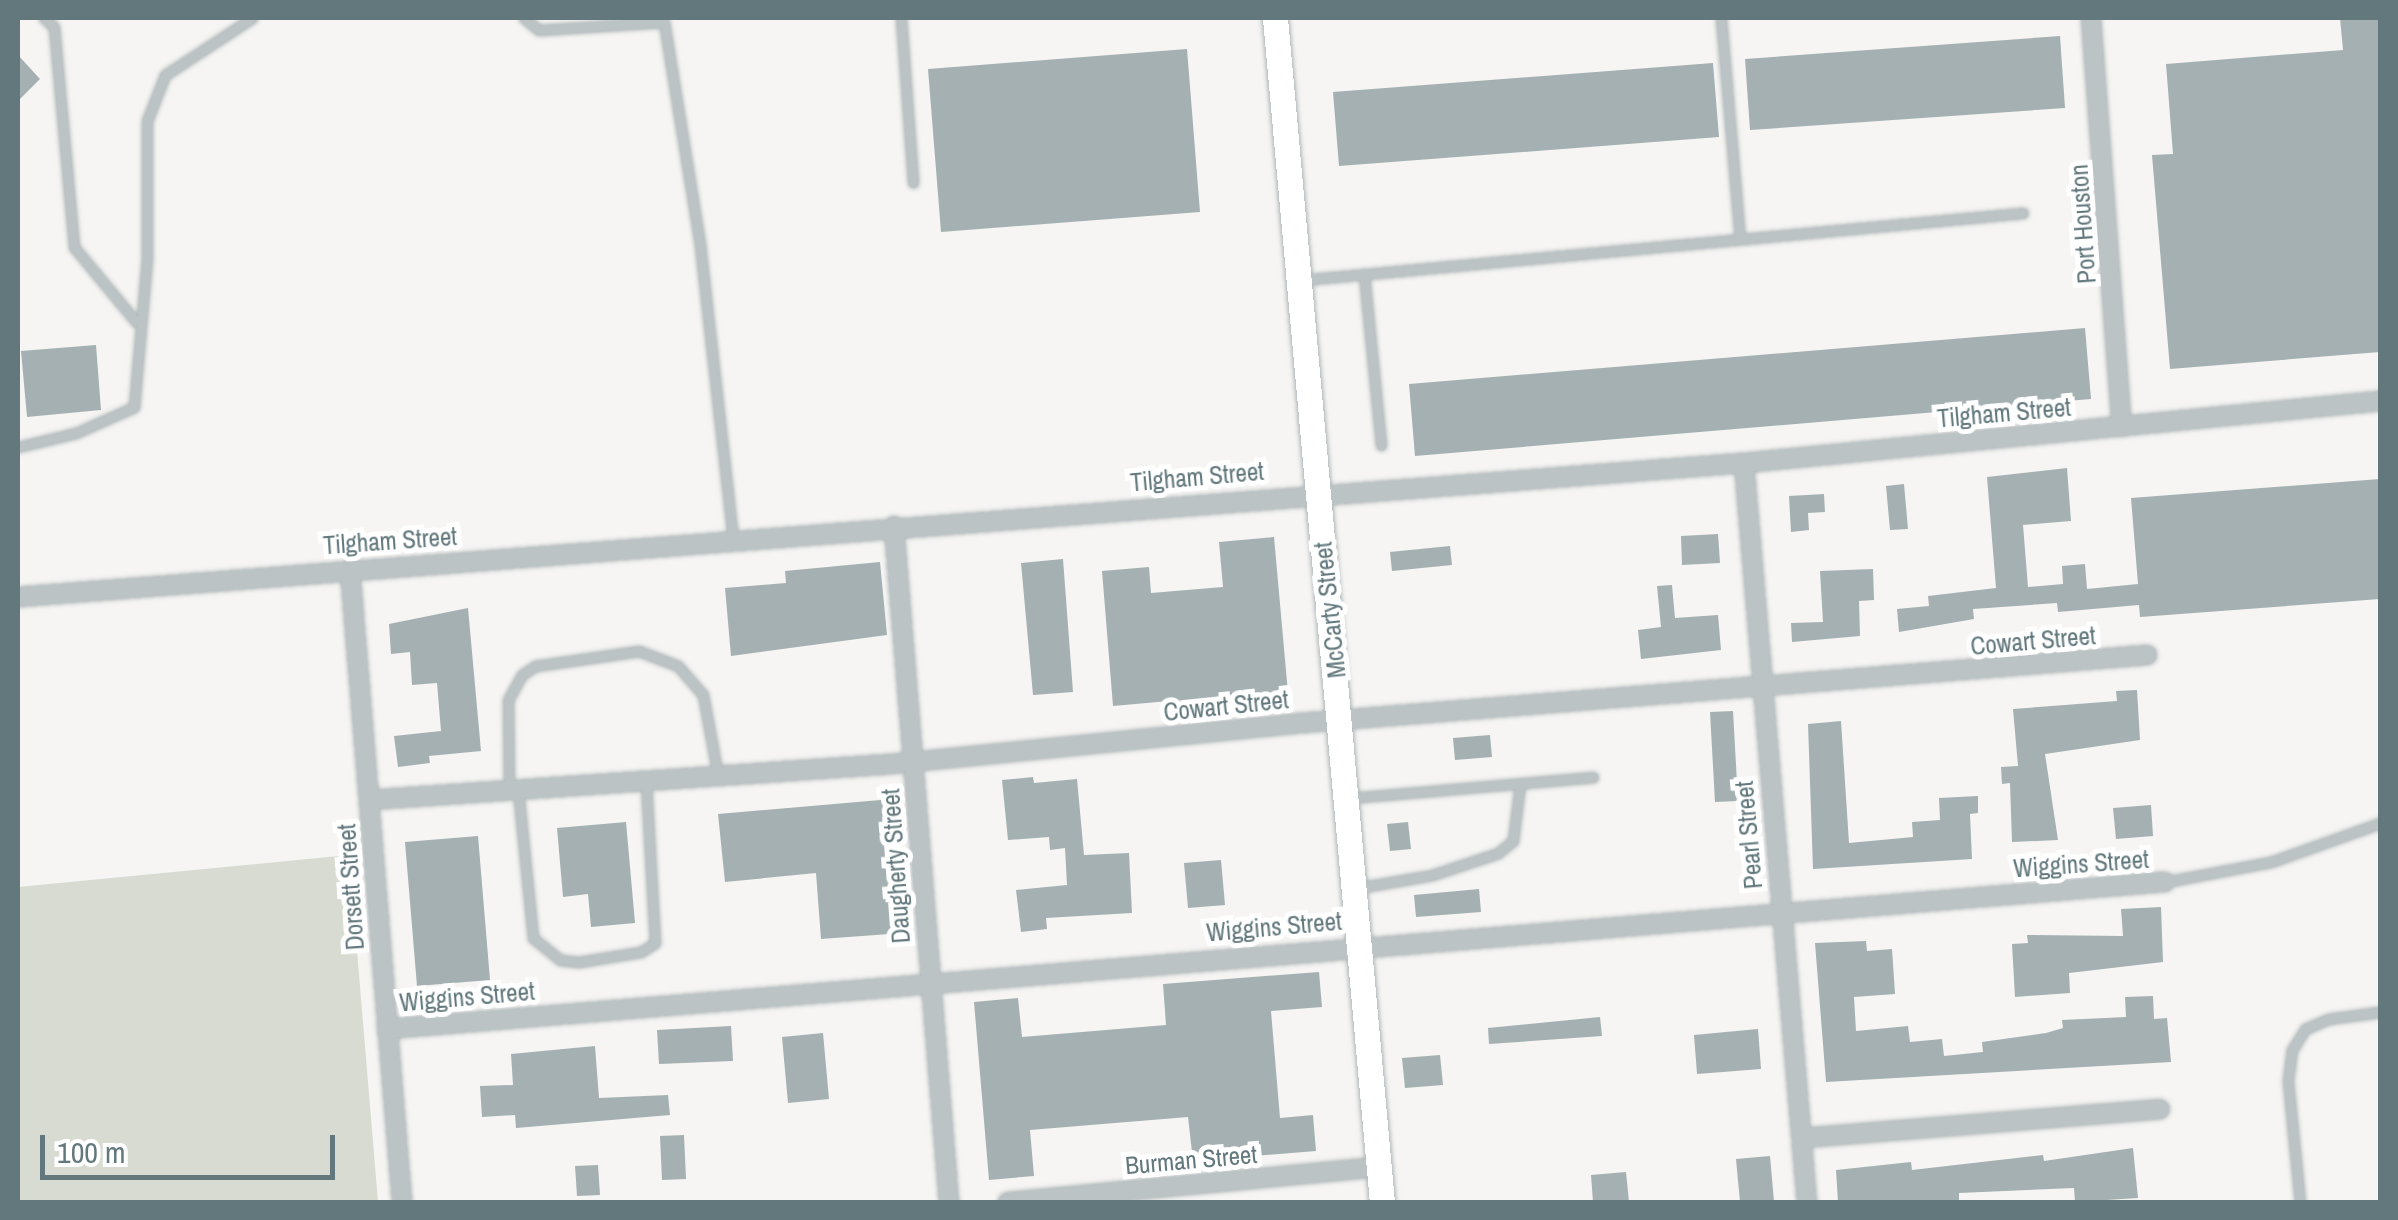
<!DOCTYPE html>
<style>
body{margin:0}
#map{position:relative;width:2398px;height:1220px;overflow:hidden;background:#f6f5f3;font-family:"Archivo Narrow",sans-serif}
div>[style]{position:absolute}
.green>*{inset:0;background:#d7dbd2}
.building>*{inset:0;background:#a4b0b2}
.roads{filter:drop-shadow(0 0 2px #afb7b9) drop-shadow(0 0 2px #afb7b9)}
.lane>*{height:9px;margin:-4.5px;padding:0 4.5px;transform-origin:4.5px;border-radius:4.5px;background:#bcc3c5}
.street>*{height:18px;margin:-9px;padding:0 9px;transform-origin:9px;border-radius:9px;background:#bcc3c5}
.secondary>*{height:25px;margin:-12.5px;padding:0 12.5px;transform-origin:12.5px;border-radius:12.5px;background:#fff}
span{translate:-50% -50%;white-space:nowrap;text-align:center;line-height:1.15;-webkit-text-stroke:10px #fff;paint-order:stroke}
.street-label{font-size:25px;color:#62787d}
.frame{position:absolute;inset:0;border:20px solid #62787d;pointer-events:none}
.scale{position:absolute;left:40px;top:1135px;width:295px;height:45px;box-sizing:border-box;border:5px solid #62787d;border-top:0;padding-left:12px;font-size:30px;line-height:35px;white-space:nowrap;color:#62787d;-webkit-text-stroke:8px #fff;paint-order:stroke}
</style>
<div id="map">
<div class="green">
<i style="clip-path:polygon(349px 855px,378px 1202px,18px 1202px,18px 887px)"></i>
</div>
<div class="building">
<i style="clip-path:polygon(2340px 18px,2380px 18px,2380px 352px,2170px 369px,2152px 155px,2173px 154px,2166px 64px,2343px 50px)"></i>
<i style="clip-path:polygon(2060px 36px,2065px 108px,1750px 130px,1745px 59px)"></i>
<i style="clip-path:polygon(1187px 49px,1200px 212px,941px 232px,928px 69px)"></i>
<i style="clip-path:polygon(18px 55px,40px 79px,18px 101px)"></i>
<i style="clip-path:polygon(1713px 63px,1719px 137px,1339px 166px,1333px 92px)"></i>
<i style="clip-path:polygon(2085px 328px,2091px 399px,1415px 456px,1409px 384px)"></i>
<i style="clip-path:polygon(96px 345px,101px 410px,27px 417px,21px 351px)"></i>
<i style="clip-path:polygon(2067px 468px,2071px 521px,2023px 525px,2028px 587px,2063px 584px,2062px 566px,2085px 564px,2087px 589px,2138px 584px,2131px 498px,2380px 479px,2380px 599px,2140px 617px,2139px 605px,2058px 612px,2057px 603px,1973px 609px,1974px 619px,1899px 632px,1897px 609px,1929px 606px,1928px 596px,1996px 588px,1987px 477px)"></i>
<i style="clip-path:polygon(1904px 484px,1908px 529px,1890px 530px,1886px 486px)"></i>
<i style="clip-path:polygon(1824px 494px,1825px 512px,1808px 513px,1809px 530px,1791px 532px,1789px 496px)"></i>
<i style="clip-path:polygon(1718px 534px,1720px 563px,1682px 565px,1681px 536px)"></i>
<i style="clip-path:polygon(1274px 537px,1289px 704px,1170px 714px,1169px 701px,1113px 706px,1102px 571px,1149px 567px,1151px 593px,1223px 587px,1219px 542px)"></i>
<i style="clip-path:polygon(1450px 546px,1452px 565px,1392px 571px,1390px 552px)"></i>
<i style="clip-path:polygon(1063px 559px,1073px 692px,1033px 695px,1021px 563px)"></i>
<i style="clip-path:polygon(880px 562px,887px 635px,731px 656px,725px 588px,786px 583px,785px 571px)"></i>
<i style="clip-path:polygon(1873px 569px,1874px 600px,1859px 601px,1860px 636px,1792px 642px,1791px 623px,1823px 622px,1820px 571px)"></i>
<i style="clip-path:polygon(1672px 585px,1675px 618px,1718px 615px,1721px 650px,1641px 659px,1638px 630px,1661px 627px,1657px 586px)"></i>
<i style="clip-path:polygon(468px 608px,481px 751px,429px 756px,430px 763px,398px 767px,394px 736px,441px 731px,437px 683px,412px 685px,410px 652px,391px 654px,389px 624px)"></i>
<i style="clip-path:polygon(2137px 690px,2140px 740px,2045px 754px,2058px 840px,2012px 842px,2010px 783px,2002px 784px,2001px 767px,2018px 766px,2013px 709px,2117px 701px,2116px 691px)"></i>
<i style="clip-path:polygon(1733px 711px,1738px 801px,1715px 802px,1710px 712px)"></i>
<i style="clip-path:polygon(1841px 721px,1849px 843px,1913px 837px,1912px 822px,1940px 820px,1939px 798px,1978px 796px,1978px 813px,1970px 814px,1972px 859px,1813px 869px,1808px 724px)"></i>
<i style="clip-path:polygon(1490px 735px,1492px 757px,1455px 760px,1453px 738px)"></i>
<i style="clip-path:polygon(1033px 777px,1034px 783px,1077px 779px,1084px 855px,1129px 853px,1132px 913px,1046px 918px,1047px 929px,1021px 932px,1016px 890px,1067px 885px,1065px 848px,1050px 850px,1049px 837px,1008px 840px,1002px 780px)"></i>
<i style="clip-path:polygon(892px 799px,903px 933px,821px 939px,816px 873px,725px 882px,718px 814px)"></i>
<i style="clip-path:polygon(2151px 805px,2153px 836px,2116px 839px,2113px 808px)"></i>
<i style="clip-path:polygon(626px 822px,635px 923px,591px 927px,588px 894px,563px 897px,557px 828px)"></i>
<i style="clip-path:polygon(1408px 822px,1411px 849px,1390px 851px,1387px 824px)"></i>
<i style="clip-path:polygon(478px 836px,490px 980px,417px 986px,405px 842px)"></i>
<i style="clip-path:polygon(1221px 860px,1225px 905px,1188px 908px,1184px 863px)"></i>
<i style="clip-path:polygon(1479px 889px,1481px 912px,1416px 917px,1414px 895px)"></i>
<i style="clip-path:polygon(2161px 907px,2163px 962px,2069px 973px,2070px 993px,2015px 997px,2012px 944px,2028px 943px,2027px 935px,2123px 936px,2121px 909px)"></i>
<i style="clip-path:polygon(1866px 941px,1867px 951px,1892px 949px,1895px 994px,1854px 997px,1856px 1031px,1908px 1026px,1910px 1042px,1942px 1039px,1944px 1056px,1983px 1052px,1982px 1042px,2046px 1033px,2063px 1028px,2062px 1020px,2126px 1017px,2125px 997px,2153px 996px,2154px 1019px,2167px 1018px,2171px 1062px,1826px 1082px,1815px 943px)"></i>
<i style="clip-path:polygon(1319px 972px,1322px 1007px,1271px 1011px,1280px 1118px,1313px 1115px,1316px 1151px,1193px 1161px,1188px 1117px,1030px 1130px,1034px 1176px,989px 1180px,974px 1002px,1018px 998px,1022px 1037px,1166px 1025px,1163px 984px)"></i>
<i style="clip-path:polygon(1600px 1017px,1602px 1036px,1489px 1044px,1488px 1028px)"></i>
<i style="clip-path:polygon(731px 1026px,733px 1061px,659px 1064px,657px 1030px)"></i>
<i style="clip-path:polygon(1758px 1029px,1761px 1069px,1697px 1074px,1694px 1035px)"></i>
<i style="clip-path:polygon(823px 1033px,829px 1099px,788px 1103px,782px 1037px)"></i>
<i style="clip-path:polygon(595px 1046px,599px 1098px,668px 1095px,670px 1115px,516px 1128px,515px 1115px,482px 1117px,480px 1086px,513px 1085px,511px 1054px)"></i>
<i style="clip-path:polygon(1440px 1055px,1443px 1085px,1405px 1088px,1402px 1058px)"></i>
<i style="clip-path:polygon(684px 1135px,686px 1179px,662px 1180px,660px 1136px)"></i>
<i style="clip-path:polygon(2133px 1148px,2138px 1198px,2075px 1202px,2074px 1188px,1959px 1193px,1959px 1202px,1838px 1202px,1836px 1170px,1911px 1162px,1912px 1170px,2043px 1155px,2044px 1161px)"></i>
<i style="clip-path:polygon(1770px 1156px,1774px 1202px,1740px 1202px,1736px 1159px)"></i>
<i style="clip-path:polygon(598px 1165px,600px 1195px,577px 1196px,575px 1166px)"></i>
<i style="clip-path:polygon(1626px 1172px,1629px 1202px,1593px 1202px,1591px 1175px)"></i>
</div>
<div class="roads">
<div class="lane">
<i style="left:44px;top:18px;width:13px;rotate:42deg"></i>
<i style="left:54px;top:27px;width:221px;rotate:84.8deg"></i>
<i style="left:74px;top:247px;width:97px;rotate:50.4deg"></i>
<i style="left:524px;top:18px;width:19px;rotate:39deg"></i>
<i style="left:539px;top:30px;width:125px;rotate:-3.7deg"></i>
<i style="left:664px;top:22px;width:226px;rotate:80.8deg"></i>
<i style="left:700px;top:245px;width:298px;rotate:83.6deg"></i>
<i style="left:901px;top:18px;width:165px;rotate:85.8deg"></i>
<i style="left:1721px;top:18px;width:222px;rotate:85.1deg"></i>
<i style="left:1364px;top:274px;width:172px;rotate:84.3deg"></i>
<i style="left:1302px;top:280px;width:724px;rotate:-5.31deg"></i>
<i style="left:18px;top:447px;width:60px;rotate:-13.6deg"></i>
<i style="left:76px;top:433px;width:64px;rotate:-24.1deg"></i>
<i style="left:134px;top:407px;width:151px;rotate:-85deg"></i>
<i style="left:147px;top:257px;width:136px;rotate:-90deg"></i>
<i style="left:147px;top:121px;width:49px;rotate:-68.6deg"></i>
<i style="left:165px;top:75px;width:104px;rotate:-33.2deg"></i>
<i style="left:518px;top:790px;width:149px;rotate:84.2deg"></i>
<i style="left:533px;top:938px;width:35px;rotate:39deg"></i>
<i style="left:560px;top:960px;width:19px;rotate:6deg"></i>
<i style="left:579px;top:962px;width:63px;rotate:-9.2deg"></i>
<i style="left:641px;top:952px;width:17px;rotate:-33deg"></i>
<i style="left:655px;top:943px;width:162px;rotate:-93.2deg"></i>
<i style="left:509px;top:791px;width:91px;rotate:-90.6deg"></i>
<i style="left:508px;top:700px;width:29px;rotate:-61deg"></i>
<i style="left:522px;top:675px;width:16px;rotate:-35deg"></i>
<i style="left:535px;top:666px;width:105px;rotate:-8.2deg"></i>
<i style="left:639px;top:651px;width:42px;rotate:21deg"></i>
<i style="left:678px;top:666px;width:38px;rotate:49deg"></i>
<i style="left:703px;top:695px;width:82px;rotate:79.5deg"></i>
<i style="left:1350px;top:798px;width:244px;rotate:-4.9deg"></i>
<i style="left:2165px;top:882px;width:108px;rotate:-10.7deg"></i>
<i style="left:2271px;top:862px;width:116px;rotate:-19.7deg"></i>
<i style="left:1357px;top:888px;width:76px;rotate:-9.8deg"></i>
<i style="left:1432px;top:875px;width:70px;rotate:-18.4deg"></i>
<i style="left:1498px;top:853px;width:19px;rotate:-39deg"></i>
<i style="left:1513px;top:841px;width:57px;rotate:-83deg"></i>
<i style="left:2300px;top:1202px;width:122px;rotate:-95.7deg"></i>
<i style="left:2288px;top:1081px;width:31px;rotate:-83deg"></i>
<i style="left:2292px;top:1050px;width:25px;rotate:-58deg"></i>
<i style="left:2305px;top:1029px;width:25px;rotate:-23deg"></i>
<i style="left:2328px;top:1019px;width:52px;rotate:-7.7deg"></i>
</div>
<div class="street">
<i style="left:2091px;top:18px;width:410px;rotate:85.7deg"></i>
<i style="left:1744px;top:463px;width:742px;rotate:85.13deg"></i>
<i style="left:894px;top:526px;width:678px;rotate:85.35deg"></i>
<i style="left:350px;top:569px;width:635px;rotate:85.3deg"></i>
<i style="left:18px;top:597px;width:1731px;rotate:-4.44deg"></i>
<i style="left:1744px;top:463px;width:639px;rotate:-5.57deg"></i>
<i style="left:369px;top:800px;width:524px;rotate:-3.94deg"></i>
<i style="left:892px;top:764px;width:400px;rotate:-5.7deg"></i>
<i style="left:1290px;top:724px;width:860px;rotate:-4.6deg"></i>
<i style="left:387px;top:1029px;width:1784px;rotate:-4.73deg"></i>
<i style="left:1802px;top:1138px;width:359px;rotate:-4.6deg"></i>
<i style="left:1008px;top:1202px;width:374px;rotate:-5.4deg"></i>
</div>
<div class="secondary">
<i style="left:1275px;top:18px;width:1189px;rotate:84.84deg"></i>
</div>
</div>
<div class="street-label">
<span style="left:2083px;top:224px;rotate:-94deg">Port Houston</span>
<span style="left:2004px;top:413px;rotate:-5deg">Tilgham Street</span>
<span style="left:1197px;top:477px;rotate:-5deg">Tilgham Street</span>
<span style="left:390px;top:541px;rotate:-4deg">Tilgham Street</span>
<span style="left:1330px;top:610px;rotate:-96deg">McCarty Street</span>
<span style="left:2033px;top:641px;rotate:-5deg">Cowart Street</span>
<span style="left:1226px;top:706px;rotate:-6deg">Cowart Street</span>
<span style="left:1749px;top:835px;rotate:-95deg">Pearl Street</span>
<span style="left:2081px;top:864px;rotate:-4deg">Wiggins Street</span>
<span style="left:896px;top:866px;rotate:-94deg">Daugherty Street</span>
<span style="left:351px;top:887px;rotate:-94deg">Dorsett Street</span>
<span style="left:1274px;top:927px;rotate:-5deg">Wiggins Street</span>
<span style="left:467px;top:997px;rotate:-5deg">Wiggins Street</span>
<span style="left:1191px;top:1160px;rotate:-5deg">Burman Street</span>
</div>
<div class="frame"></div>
<div class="scale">100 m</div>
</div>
